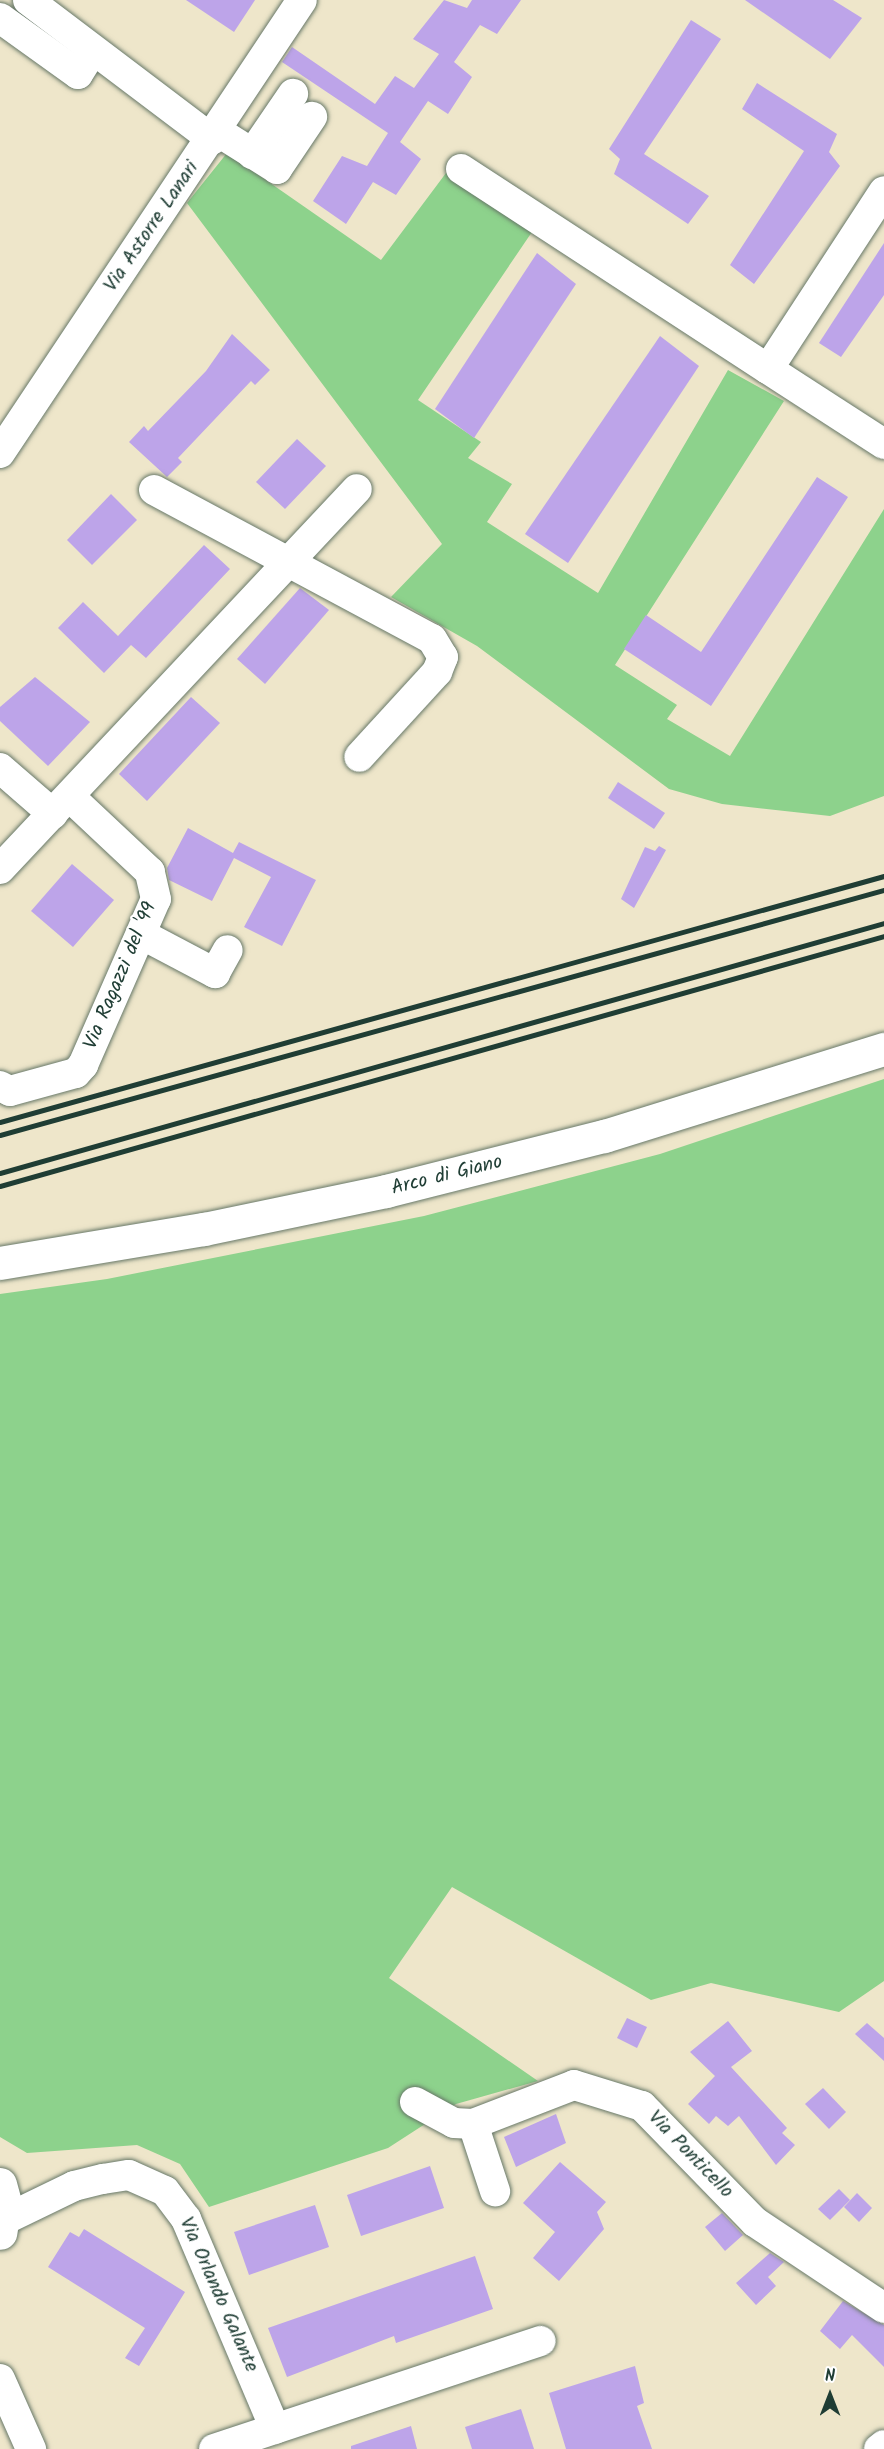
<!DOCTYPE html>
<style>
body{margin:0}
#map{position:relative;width:884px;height:2449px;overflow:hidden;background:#eee6ca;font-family:Kalam,sans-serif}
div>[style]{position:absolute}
.green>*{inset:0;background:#8dd28c}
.building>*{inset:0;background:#bda4e9}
.roads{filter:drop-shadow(0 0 2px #677868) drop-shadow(0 0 2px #677868)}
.minor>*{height:30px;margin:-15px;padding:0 15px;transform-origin:15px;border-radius:15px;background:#fff}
.major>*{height:33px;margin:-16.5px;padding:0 16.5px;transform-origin:16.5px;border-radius:16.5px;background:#fff}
.rail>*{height:4.5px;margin:-2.25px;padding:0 2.25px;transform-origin:2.25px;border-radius:2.25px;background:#1f3d34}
span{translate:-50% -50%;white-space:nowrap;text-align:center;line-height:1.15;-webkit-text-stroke:4.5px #fff;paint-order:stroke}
.street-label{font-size:20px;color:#1f3d34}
.north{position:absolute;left:800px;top:2365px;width:60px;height:60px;-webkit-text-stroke:4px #fff;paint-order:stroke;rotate:0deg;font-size:16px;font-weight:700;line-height:24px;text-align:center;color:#1f3d34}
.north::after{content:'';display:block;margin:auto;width:21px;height:27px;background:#1f3d34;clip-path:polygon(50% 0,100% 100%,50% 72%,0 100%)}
</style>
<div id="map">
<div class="green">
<i style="clip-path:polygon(227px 153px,381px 260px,446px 173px,534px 229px,418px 400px,481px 442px,468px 458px,512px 484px,487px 522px,598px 593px,728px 370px,784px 401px,615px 665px,677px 705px,667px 719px,730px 756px,884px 509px,884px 796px,830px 816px,722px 804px,669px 789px,477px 646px,391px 597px,442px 544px,187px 203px)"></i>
<i style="clip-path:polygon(884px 1079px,884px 1981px,839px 2012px,711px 1983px,651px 2000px,452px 1887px,389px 1978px,538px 2081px,456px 2104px,388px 2148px,209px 2207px,180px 2164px,137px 2145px,27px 2153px,0 2137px,0 1294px,107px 1279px,424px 1216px,660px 1154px)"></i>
</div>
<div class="building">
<i style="clip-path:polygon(186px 0,255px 0,234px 32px)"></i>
<i style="clip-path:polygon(444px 0,467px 8px,472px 0,521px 0,497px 34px,480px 25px,454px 62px,472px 77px,448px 114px,428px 101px,400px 142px,421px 159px,396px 195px,373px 182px,346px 224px,313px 201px,342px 156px,367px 166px,388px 133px,282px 62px,292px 47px,375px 104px,395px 76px,414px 88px,439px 54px,413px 39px)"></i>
<i style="clip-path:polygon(745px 0,833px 0,862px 18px,830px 59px)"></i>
<i style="clip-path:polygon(691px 20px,721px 39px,644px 154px,709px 196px,688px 224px,614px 174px,620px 159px,609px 149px)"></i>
<i style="clip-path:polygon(757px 83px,837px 134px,829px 152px,840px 166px,754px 284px,730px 265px,804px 151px,742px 109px)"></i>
<i style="clip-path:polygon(884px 243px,884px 295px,841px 357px,819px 343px)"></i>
<i style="clip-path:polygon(537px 253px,576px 284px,474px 438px,435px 409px)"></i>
<i style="clip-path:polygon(232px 334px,270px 370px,255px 385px,251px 381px,178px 458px,182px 462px,167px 477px,129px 442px,144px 426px,148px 431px,206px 371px)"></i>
<i style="clip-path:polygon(660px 336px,699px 366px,568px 563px,525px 534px)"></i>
<i style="clip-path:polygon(297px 439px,326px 466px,285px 509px,256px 482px)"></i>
<i style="clip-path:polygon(817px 477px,848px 497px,711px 706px,624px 649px,646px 615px,701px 652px)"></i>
<i style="clip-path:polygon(111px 494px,137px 520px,92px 565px,67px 540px)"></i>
<i style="clip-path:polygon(204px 545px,230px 569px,146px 658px,131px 645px,104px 673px,58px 628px,83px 602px,118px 636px)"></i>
<i style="clip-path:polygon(300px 588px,329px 610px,265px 684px,237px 659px)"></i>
<i style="clip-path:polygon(35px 677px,90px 722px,48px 766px,0 721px,0 707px)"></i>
<i style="clip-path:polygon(191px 697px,220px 723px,147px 801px,119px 774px)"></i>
<i style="clip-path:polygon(618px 782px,665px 813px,654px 829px,608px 798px)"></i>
<i style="clip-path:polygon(188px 828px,233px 853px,239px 842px,316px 880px,282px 946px,244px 927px,271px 877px,234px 858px,212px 901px,169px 880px,167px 868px)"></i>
<i style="clip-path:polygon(659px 846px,666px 850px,634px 908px,621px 899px,645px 847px,655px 851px)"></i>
<i style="clip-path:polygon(72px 864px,114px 900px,73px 947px,31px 911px)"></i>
<i style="clip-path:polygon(627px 2018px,647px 2027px,637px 2048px,617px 2038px)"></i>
<i style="clip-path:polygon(728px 2021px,752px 2051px,731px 2067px,787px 2128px,782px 2133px,795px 2145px,776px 2165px,739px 2116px,728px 2126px,716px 2116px,709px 2124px,688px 2104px,715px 2076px,690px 2052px)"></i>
<i style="clip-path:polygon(867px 2023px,884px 2038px,884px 2061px,855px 2034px)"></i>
<i style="clip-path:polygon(823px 2088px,846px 2112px,829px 2129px,805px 2104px)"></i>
<i style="clip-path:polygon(556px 2114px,566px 2143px,516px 2167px,504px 2137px)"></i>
<i style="clip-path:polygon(560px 2162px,606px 2202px,597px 2212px,604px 2229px,559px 2281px,533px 2258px,555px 2232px,523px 2203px)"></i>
<i style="clip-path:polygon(430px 2166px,444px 2208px,361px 2236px,347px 2195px)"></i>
<i style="clip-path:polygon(839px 2189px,850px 2200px,830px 2220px,818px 2209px)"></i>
<i style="clip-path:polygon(857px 2193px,872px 2208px,859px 2222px,844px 2207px)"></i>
<i style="clip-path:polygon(315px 2205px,329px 2247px,249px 2275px,234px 2232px)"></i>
<i style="clip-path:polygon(722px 2213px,743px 2235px,725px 2251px,705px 2227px)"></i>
<i style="clip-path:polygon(84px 2229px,185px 2292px,139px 2366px,125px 2358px,145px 2328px,48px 2267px,70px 2232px,79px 2237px)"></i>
<i style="clip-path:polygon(770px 2253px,784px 2262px,768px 2277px,776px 2286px,756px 2305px,736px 2283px)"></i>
<i style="clip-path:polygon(475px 2256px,493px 2309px,396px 2343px,394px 2336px,287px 2377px,268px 2328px)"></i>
<i style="clip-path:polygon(843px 2301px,884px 2325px,884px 2367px,852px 2335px,840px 2349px,820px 2331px)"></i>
<i style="clip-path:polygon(635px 2366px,644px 2403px,637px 2406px,652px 2449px,566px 2449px,549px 2393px)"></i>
<i style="clip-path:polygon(521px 2409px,534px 2449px,472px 2449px,465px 2427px)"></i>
<i style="clip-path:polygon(411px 2426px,417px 2449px,351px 2449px,351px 2446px)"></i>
</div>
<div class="roads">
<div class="minor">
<i style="left:28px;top:0;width:231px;rotate:37.1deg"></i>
<i style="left:0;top:18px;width:96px;rotate:35.7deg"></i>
<i style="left:78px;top:74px;width:28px;rotate:-58deg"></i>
<i style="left:217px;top:131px;width:71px;rotate:32.3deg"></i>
<i style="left:277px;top:169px;width:63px;rotate:-56.1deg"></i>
<i style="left:252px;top:154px;width:73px;rotate:-55.7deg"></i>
<i style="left:461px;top:169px;width:366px;rotate:33.1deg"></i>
<i style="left:768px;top:369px;width:212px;rotate:-56.9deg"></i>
<i style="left:768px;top:369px;width:138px;rotate:32.9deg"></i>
<i style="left:0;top:453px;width:544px;rotate:-56.31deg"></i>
<i style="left:154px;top:490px;width:315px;rotate:28.2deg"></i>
<i style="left:432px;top:639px;width:21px;rotate:59deg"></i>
<i style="left:443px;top:657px;width:16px;rotate:112deg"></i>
<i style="left:437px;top:672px;width:115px;rotate:132.5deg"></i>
<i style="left:0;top:768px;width:70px;rotate:41deg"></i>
<i style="left:0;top:869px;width:521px;rotate:-46.79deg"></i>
<i style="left:141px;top:934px;width:84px;rotate:27.8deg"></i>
<i style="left:215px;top:973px;width:26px;rotate:-61deg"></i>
<i style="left:0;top:1086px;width:11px;rotate:27deg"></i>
<i style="left:10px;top:1091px;width:68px;rotate:-15.3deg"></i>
<i style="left:76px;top:1073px;width:11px;rotate:-49deg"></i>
<i style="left:83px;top:1065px;width:181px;rotate:-66.3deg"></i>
<i style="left:156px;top:899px;width:28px;rotate:-103deg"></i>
<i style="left:150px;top:872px;width:110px;rotate:-136.8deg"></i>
<i style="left:415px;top:2102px;width:44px;rotate:28.3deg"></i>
<i style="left:454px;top:2123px;width:19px;rotate:3deg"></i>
<i style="left:473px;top:2124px;width:71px;rotate:71.8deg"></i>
<i style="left:473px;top:2124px;width:108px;rotate:-21.1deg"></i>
<i style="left:574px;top:2085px;width:71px;rotate:17.2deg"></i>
<i style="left:642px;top:2106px;width:162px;rotate:45.8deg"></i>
<i style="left:755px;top:2222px;width:155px;rotate:33.7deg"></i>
<i style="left:4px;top:2220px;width:78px;rotate:-25.9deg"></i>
<i style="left:74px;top:2186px;width:30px;rotate:-14deg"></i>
<i style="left:103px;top:2179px;width:26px;rotate:-9deg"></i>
<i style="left:129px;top:2175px;width:39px;rotate:24deg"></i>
<i style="left:165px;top:2191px;width:35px;rotate:53deg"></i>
<i style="left:186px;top:2219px;width:228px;rotate:67deg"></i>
<i style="left:0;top:2379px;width:77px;rotate:66.1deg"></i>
<i style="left:214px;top:2449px;width:344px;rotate:-18.3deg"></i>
<i style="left:879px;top:2449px;width:6px;rotate:-39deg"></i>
</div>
<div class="major">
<i style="left:0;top:1263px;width:207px;rotate:-9.5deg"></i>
<i style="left:204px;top:1229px;width:186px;rotate:-11.8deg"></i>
<i style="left:386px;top:1191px;width:225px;rotate:-14.2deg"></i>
<i style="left:604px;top:1136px;width:293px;rotate:-17.3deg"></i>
<i style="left:0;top:2184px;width:20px;rotate:75deg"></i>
<i style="left:5px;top:2203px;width:30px;rotate:99deg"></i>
</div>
</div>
<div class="rail">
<i style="left:0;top:1122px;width:918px;rotate:-15.55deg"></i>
<i style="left:0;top:1135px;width:917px;rotate:-15.49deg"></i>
<i style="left:0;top:1173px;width:919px;rotate:-15.79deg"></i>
<i style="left:0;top:1186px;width:919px;rotate:-15.79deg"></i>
</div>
<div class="street-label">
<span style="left:152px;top:227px;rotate:-56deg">Via Astorre Lanari</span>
<span style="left:121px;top:976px;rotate:-67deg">Via Ragazzi del '99</span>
<span style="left:447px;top:1176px;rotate:-14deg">Arco di Giano</span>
<span style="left:690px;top:2155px;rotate:46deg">Via Ponticello</span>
<span style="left:218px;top:2295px;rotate:66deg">Via Orlando Galante</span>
</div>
<div class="north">N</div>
</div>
